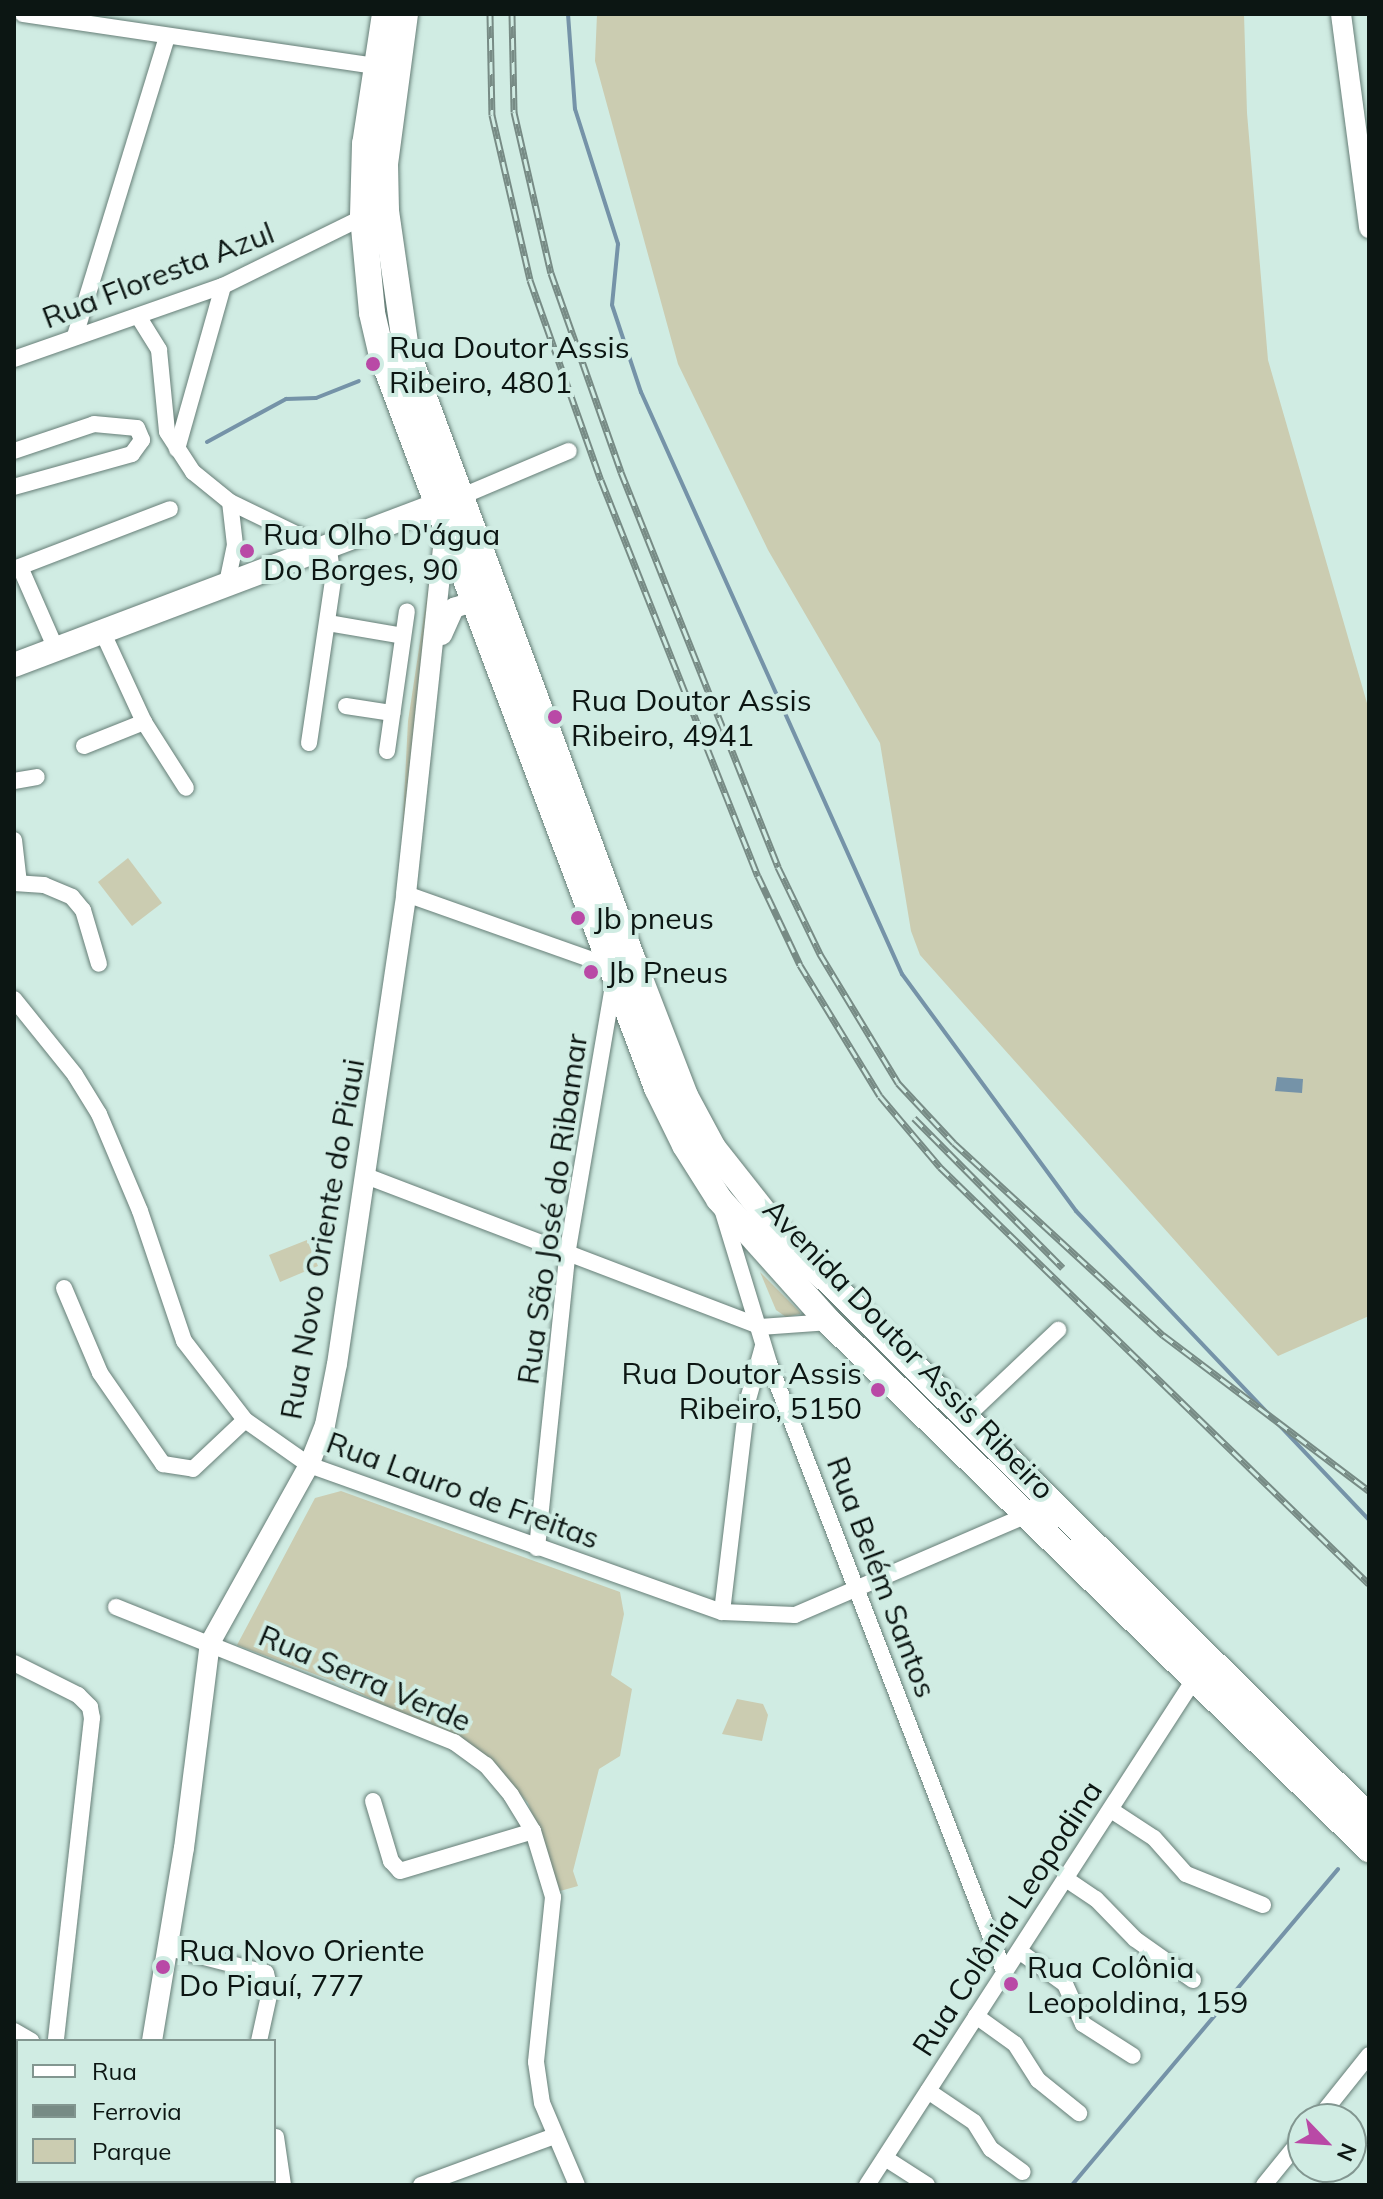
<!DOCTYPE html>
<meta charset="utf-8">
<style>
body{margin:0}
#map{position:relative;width:1383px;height:2199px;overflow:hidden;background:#d0ece3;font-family:Mulish,sans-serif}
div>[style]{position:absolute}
.green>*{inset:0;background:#cbccb1}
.water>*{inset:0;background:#7593a8}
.stream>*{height:4px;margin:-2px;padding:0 2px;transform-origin:2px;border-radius:2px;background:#7593a8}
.roads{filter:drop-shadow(0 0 2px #667e77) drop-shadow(0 0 2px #667e77)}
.minor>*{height:16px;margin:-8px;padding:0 8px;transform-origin:8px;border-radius:8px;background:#fff}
.tertiary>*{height:20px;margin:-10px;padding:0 10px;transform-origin:10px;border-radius:10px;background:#fff}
.secondary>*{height:24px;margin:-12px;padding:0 12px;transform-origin:12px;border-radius:12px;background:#fff}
.primary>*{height:26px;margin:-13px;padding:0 13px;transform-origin:13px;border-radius:13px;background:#fff}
.rail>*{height:7px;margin-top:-3.5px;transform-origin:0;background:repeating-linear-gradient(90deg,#d0ece3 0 12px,#778b85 0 24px);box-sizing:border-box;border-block:2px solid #778b85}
.dots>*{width:22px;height:22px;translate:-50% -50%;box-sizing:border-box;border:4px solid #d0ece3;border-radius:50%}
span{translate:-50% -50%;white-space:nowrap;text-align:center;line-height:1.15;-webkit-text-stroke:8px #d0ece3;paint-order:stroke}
.street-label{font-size:30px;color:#0c1613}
.poi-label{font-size:30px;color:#0c1613}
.left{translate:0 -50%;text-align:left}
.right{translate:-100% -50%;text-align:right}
.frame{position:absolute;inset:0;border:16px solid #0c1613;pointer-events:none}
.legend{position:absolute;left:16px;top:2039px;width:260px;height:144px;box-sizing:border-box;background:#d0ece3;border:2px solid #829690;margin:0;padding:10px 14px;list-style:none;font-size:24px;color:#0c1613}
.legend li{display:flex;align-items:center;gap:16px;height:40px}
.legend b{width:40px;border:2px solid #829690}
.north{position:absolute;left:1287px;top:2103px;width:80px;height:80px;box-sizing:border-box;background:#d0ece3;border:2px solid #829690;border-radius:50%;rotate:115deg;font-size:22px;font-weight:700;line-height:32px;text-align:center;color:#0c1613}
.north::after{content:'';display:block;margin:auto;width:28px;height:36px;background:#b949a6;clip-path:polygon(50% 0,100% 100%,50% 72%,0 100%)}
</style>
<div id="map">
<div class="green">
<i style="clip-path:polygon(597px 14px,1244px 14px,1247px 113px,1268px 360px,1369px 710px,1369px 1316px,1278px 1356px,920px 955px,911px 931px,880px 743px,768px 550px,678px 364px,595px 61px)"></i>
<i style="clip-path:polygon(432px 515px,449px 556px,400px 878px,408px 721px,432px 563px)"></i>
<i style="clip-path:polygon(128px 858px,162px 903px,132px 926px,98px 882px)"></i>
<i style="clip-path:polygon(307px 1240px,318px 1266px,280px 1282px,269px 1255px)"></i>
<i style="clip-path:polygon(760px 1272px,800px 1312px,800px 1314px,786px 1317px,776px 1310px)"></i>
<i style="clip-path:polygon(341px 1491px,620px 1592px,624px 1614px,611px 1675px,632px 1689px,620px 1756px,599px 1769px,573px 1871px,578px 1886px,560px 1891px,528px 1803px,486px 1756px,341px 1684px,237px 1645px,315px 1498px)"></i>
<i style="clip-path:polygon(737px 1699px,763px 1704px,768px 1715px,762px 1741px,722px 1734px)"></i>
</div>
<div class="water">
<i style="clip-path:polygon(1277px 1077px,1303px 1079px,1302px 1093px,1275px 1091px)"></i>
</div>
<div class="stream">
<i style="left:568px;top:14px;width:95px;rotate:85.8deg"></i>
<i style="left:575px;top:109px;width:142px;rotate:72.3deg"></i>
<i style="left:618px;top:244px;width:61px;rotate:95.6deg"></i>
<i style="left:612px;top:305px;width:92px;rotate:71.6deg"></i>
<i style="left:641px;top:392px;width:638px;rotate:65.85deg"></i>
<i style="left:902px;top:974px;width:294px;rotate:53.7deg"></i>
<i style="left:1076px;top:1211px;width:426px;rotate:46.5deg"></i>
<i style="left:207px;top:442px;width:90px;rotate:-28.6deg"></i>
<i style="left:286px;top:399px;width:30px;rotate:-2deg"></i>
<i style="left:316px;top:398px;width:46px;rotate:-21.6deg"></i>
<i style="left:1072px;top:2185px;width:413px;rotate:-49.9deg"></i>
</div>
<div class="roads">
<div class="minor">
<i style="left:23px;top:14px;width:355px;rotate:8.4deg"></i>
<i style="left:138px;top:316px;width:40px;rotate:58deg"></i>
<i style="left:159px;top:350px;width:82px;rotate:84.4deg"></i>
<i style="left:167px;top:432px;width:48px;rotate:57deg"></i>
<i style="left:193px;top:472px;width:48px;rotate:39deg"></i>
<i style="left:230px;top:502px;width:110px;rotate:25.9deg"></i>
<i style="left:329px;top:550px;width:22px;rotate:82deg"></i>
<i style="left:75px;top:336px;width:313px;rotate:-72.9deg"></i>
<i style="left:14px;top:359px;width:221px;rotate:-19.3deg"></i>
<i style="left:223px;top:286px;width:156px;rotate:-26.2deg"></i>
<i style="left:177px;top:449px;width:169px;rotate:-74.2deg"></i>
<i style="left:14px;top:451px;width:84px;rotate:-18.6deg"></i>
<i style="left:94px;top:424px;width:43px;rotate:5.3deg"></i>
<i style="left:137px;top:428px;width:13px;rotate:67deg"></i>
<i style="left:142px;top:440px;width:17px;rotate:126deg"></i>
<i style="left:132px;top:454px;width:123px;rotate:164.4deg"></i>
<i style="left:460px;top:497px;width:118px;rotate:-22.9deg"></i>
<i style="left:20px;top:567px;width:90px;rotate:66.3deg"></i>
<i style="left:14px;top:569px;width:167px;rotate:-21deg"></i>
<i style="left:226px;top:588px;width:44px;rotate:-78.2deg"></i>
<i style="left:235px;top:545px;width:43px;rotate:-96.6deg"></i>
<i style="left:328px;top:623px;width:76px;rotate:9.8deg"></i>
<i style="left:102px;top:631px;width:100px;rotate:65.2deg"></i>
<i style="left:144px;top:722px;width:78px;rotate:57.5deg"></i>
<i style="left:346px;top:706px;width:47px;rotate:8.7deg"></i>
<i style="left:309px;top:743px;width:165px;rotate:-81.6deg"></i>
<i style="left:84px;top:746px;width:65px;rotate:-21.8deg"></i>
<i style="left:387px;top:751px;width:141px;rotate:-81.9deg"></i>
<i style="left:14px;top:781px;width:23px;rotate:-10deg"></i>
<i style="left:14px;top:840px;width:43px;rotate:83.4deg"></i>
<i style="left:14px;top:883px;width:30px;rotate:4deg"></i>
<i style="left:44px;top:885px;width:30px;rotate:23deg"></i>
<i style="left:72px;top:897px;width:17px;rotate:50deg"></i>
<i style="left:83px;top:910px;width:56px;rotate:73.5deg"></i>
<i style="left:406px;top:894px;width:219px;rotate:19.5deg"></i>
<i style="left:14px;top:999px;width:97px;rotate:51.2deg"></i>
<i style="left:75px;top:1075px;width:46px;rotate:58.4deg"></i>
<i style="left:99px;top:1114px;width:105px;rotate:67.1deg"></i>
<i style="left:140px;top:1211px;width:137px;rotate:71.3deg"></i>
<i style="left:184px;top:1341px;width:100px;rotate:52.3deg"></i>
<i style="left:245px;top:1420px;width:78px;rotate:35.1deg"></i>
<i style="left:309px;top:1465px;width:438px;rotate:19.6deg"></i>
<i style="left:722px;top:1612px;width:73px;rotate:2.4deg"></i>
<i style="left:795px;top:1615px;width:253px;rotate:-23.3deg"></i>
<i style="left:366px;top:1176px;width:423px;rotate:20.9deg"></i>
<i style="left:722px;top:1209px;width:161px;rotate:73deg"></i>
<i style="left:769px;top:1363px;width:652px;rotate:68.87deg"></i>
<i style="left:64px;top:1288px;width:92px;rotate:67deg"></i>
<i style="left:100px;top:1373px;width:111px;rotate:55.3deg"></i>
<i style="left:163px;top:1464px;width:30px;rotate:9deg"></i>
<i style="left:193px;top:1469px;width:71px;rotate:-43.3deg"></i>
<i style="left:761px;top:1327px;width:68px;rotate:-4.2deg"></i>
<i style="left:966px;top:1417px;width:127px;rotate:-43.4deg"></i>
<i style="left:537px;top:1548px;width:301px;rotate:-84.1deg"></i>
<i style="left:568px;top:1249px;width:274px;rotate:-80.3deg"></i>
<i style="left:116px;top:1607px;width:364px;rotate:21.8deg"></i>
<i style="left:454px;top:1742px;width:39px;rotate:36deg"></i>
<i style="left:486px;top:1765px;width:39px;rotate:50deg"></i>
<i style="left:511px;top:1795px;width:42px;rotate:58.6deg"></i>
<i style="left:533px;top:1831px;width:69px;rotate:73.1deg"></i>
<i style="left:553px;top:1897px;width:166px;rotate:95.9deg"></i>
<i style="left:536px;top:2062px;width:41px;rotate:81.7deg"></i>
<i style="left:542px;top:2103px;width:89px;rotate:66.9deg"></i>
<i style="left:722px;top:1612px;width:210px;rotate:-83.2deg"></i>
<i style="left:747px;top:1403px;width:59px;rotate:-74.3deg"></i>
<i style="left:14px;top:1663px;width:72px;rotate:26.6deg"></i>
<i style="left:78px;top:1695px;width:17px;rotate:45deg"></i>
<i style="left:90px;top:1707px;width:11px;rotate:80deg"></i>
<i style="left:92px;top:1718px;width:325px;rotate:96.4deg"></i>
<i style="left:373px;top:1801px;width:63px;rotate:73.3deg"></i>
<i style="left:391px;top:1861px;width:13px;rotate:48deg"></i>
<i style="left:400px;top:1871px;width:139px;rotate:-16.7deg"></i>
<i style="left:1111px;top:1810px;width:51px;rotate:33.1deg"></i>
<i style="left:1154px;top:1838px;width:48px;rotate:48.4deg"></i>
<i style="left:1186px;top:1874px;width:83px;rotate:21.9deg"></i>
<i style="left:1066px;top:1879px;width:36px;rotate:34deg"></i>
<i style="left:1096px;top:1899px;width:56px;rotate:45.7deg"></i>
<i style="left:1135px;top:1939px;width:71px;rotate:35.3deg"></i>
<i style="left:169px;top:1948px;width:100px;rotate:14.5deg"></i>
<i style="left:266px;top:1973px;width:18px;rotate:77deg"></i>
<i style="left:270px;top:1991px;width:51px;rotate:102.4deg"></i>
<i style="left:1019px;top:1951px;width:57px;rotate:35.7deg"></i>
<i style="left:1065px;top:1984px;width:44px;rotate:65.8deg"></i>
<i style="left:1083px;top:2024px;width:59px;rotate:32.6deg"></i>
<i style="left:976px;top:2016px;width:48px;rotate:35.7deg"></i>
<i style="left:1015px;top:2044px;width:43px;rotate:57.4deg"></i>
<i style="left:1038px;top:2080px;width:53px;rotate:38.8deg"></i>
<i style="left:14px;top:2031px;width:20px;rotate:30deg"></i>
<i style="left:928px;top:2091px;width:55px;rotate:34deg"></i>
<i style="left:974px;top:2122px;width:32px;rotate:58deg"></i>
<i style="left:991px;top:2149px;width:39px;rotate:36deg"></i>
<i style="left:1318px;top:2119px;width:82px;rotate:-51.4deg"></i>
<i style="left:276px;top:2137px;width:49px;rotate:81.7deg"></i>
<i style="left:885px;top:2158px;width:50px;rotate:32.7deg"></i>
<i style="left:14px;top:2180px;width:2px;rotate:27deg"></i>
<i style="left:150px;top:2181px;width:4px;rotate:90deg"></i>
<i style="left:39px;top:2185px;width:4px;rotate:-90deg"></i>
<i style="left:421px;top:2185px;width:143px;rotate:-20.1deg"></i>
<i style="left:867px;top:2185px;width:600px;rotate:-57.1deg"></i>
<i style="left:1264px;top:2185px;width:62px;rotate:-50.9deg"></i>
</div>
<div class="tertiary">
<i style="left:1341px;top:14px;width:216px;rotate:82.5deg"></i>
<i style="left:442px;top:635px;width:30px;rotate:-66deg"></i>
<i style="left:454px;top:608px;width:21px;rotate:-19deg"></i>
<i style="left:152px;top:2041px;width:196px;rotate:-80.6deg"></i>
<i style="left:184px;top:1848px;width:207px;rotate:-82.8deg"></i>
<i style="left:210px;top:1643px;width:204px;rotate:-60.9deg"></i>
<i style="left:309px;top:1465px;width:43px;rotate:-68.2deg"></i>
<i style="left:325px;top:1425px;width:62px;rotate:-78.9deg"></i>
<i style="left:337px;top:1364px;width:475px;rotate:-81.6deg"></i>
<i style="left:406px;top:894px;width:365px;rotate:-83.9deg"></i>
<i style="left:124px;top:2185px;width:4px;rotate:-76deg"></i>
</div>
<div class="secondary">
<i style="left:14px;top:665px;width:473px;rotate:-20.7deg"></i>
</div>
<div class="primary">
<i style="left:385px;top:14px;width:132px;rotate:98.7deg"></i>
<i style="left:365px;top:144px;width:73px;rotate:91.6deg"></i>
<i style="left:363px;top:217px;width:96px;rotate:84.6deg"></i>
<i style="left:372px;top:313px;width:44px;rotate:76.9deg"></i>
<i style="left:382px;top:356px;width:782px;rotate:69.41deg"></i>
<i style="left:657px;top:1088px;width:64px;rotate:63.8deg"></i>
<i style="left:685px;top:1145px;width:64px;rotate:57.8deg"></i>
<i style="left:719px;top:1199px;width:165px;rotate:48.2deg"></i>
<i style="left:829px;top:1322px;width:755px;rotate:44.3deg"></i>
<i style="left:405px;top:14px;width:150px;rotate:97.6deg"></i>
<i style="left:385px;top:163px;width:48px;rotate:88.8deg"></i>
<i style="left:386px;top:211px;width:139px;rotate:81.8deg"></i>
<i style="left:406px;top:349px;width:653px;rotate:69.65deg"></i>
<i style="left:633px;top:961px;width:145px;rotate:68.9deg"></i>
<i style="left:685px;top:1096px;width:59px;rotate:61.7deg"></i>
<i style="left:713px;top:1148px;width:110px;rotate:51.7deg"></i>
<i style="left:781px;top:1234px;width:828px;rotate:44.76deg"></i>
</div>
</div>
<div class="rail">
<i style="left:490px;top:14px;width:101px;rotate:88.9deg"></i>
<i style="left:492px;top:115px;width:169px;rotate:77deg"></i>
<i style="left:530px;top:280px;width:212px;rotate:70.5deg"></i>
<i style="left:601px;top:480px;width:426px;rotate:68.4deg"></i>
<i style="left:758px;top:876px;width:98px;rotate:64.7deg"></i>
<i style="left:800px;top:965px;width:153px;rotate:58.6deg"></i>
<i style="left:880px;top:1096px;width:93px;rotate:49.8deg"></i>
<i style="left:940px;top:1167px;width:598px;rotate:44.19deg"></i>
<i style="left:512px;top:14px;width:98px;rotate:88.8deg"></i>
<i style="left:514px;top:112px;width:165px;rotate:77.1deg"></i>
<i style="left:551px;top:273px;width:211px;rotate:70.6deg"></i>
<i style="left:621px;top:472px;width:425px;rotate:68.3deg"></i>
<i style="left:778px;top:867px;width:97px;rotate:64.2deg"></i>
<i style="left:820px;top:954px;width:151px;rotate:58.8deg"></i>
<i style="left:898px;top:1083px;width:82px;rotate:47deg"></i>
<i style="left:954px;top:1143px;width:284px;rotate:42.6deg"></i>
<i style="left:1163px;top:1335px;width:258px;rotate:37.1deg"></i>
<i style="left:914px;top:1118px;width:211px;rotate:45.2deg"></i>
</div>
<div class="dots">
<i style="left:373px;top:364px;background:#b949a6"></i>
<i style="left:247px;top:551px;background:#b949a6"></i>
<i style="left:555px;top:717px;background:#b949a6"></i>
<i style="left:578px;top:918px;background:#b949a6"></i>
<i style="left:591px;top:972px;background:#b949a6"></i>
<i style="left:878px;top:1390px;background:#b949a6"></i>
<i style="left:163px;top:1967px;background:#b949a6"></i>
<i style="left:1011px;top:1984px;background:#b949a6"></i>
</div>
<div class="street-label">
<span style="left:158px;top:275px;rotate:-21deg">Rua Floresta Azul</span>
<span style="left:552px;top:1209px;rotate:-82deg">Rua São José do Ribamar</span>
<span style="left:322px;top:1239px;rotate:-80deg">Rua Novo Oriente do Piaui</span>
<span style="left:909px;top:1349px;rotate:46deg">Avenida Doutor Assis Ribeiro</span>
<span style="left:463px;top:1490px;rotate:20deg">Rua Lauro de Freitas</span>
<span style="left:882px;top:1577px;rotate:69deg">Rua Belém Santos</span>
<span style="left:365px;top:1678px;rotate:23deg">Rua Serra Verde</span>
<span style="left:1007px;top:1918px;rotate:-57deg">Rua Colônia Leopodina</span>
</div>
<div class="poi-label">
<span class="left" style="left:389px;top:364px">Rua Doutor Assis<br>Ribeiro, 4801</span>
<span class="left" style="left:263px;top:551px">Rua Olho D'água<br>Do Borges, 90</span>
<span class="left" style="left:571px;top:717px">Rua Doutor Assis<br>Ribeiro, 4941</span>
<span class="left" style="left:594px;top:918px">Jb pneus</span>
<span class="left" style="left:607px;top:972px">Jb Pneus</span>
<span class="right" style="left:862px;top:1390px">Rua Doutor Assis<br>Ribeiro, 5150</span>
<span class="left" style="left:179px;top:1967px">Rua Novo Oriente<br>Do Piauí, 777</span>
<span class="left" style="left:1027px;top:1984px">Rua Colônia<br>Leopoldina, 159</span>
</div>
<div class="frame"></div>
<ul class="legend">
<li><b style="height:10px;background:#fff"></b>Rua</li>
<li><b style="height:10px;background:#778b85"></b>Ferrovia</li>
<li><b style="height:22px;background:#cbccb1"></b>Parque</li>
</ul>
<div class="north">N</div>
</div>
